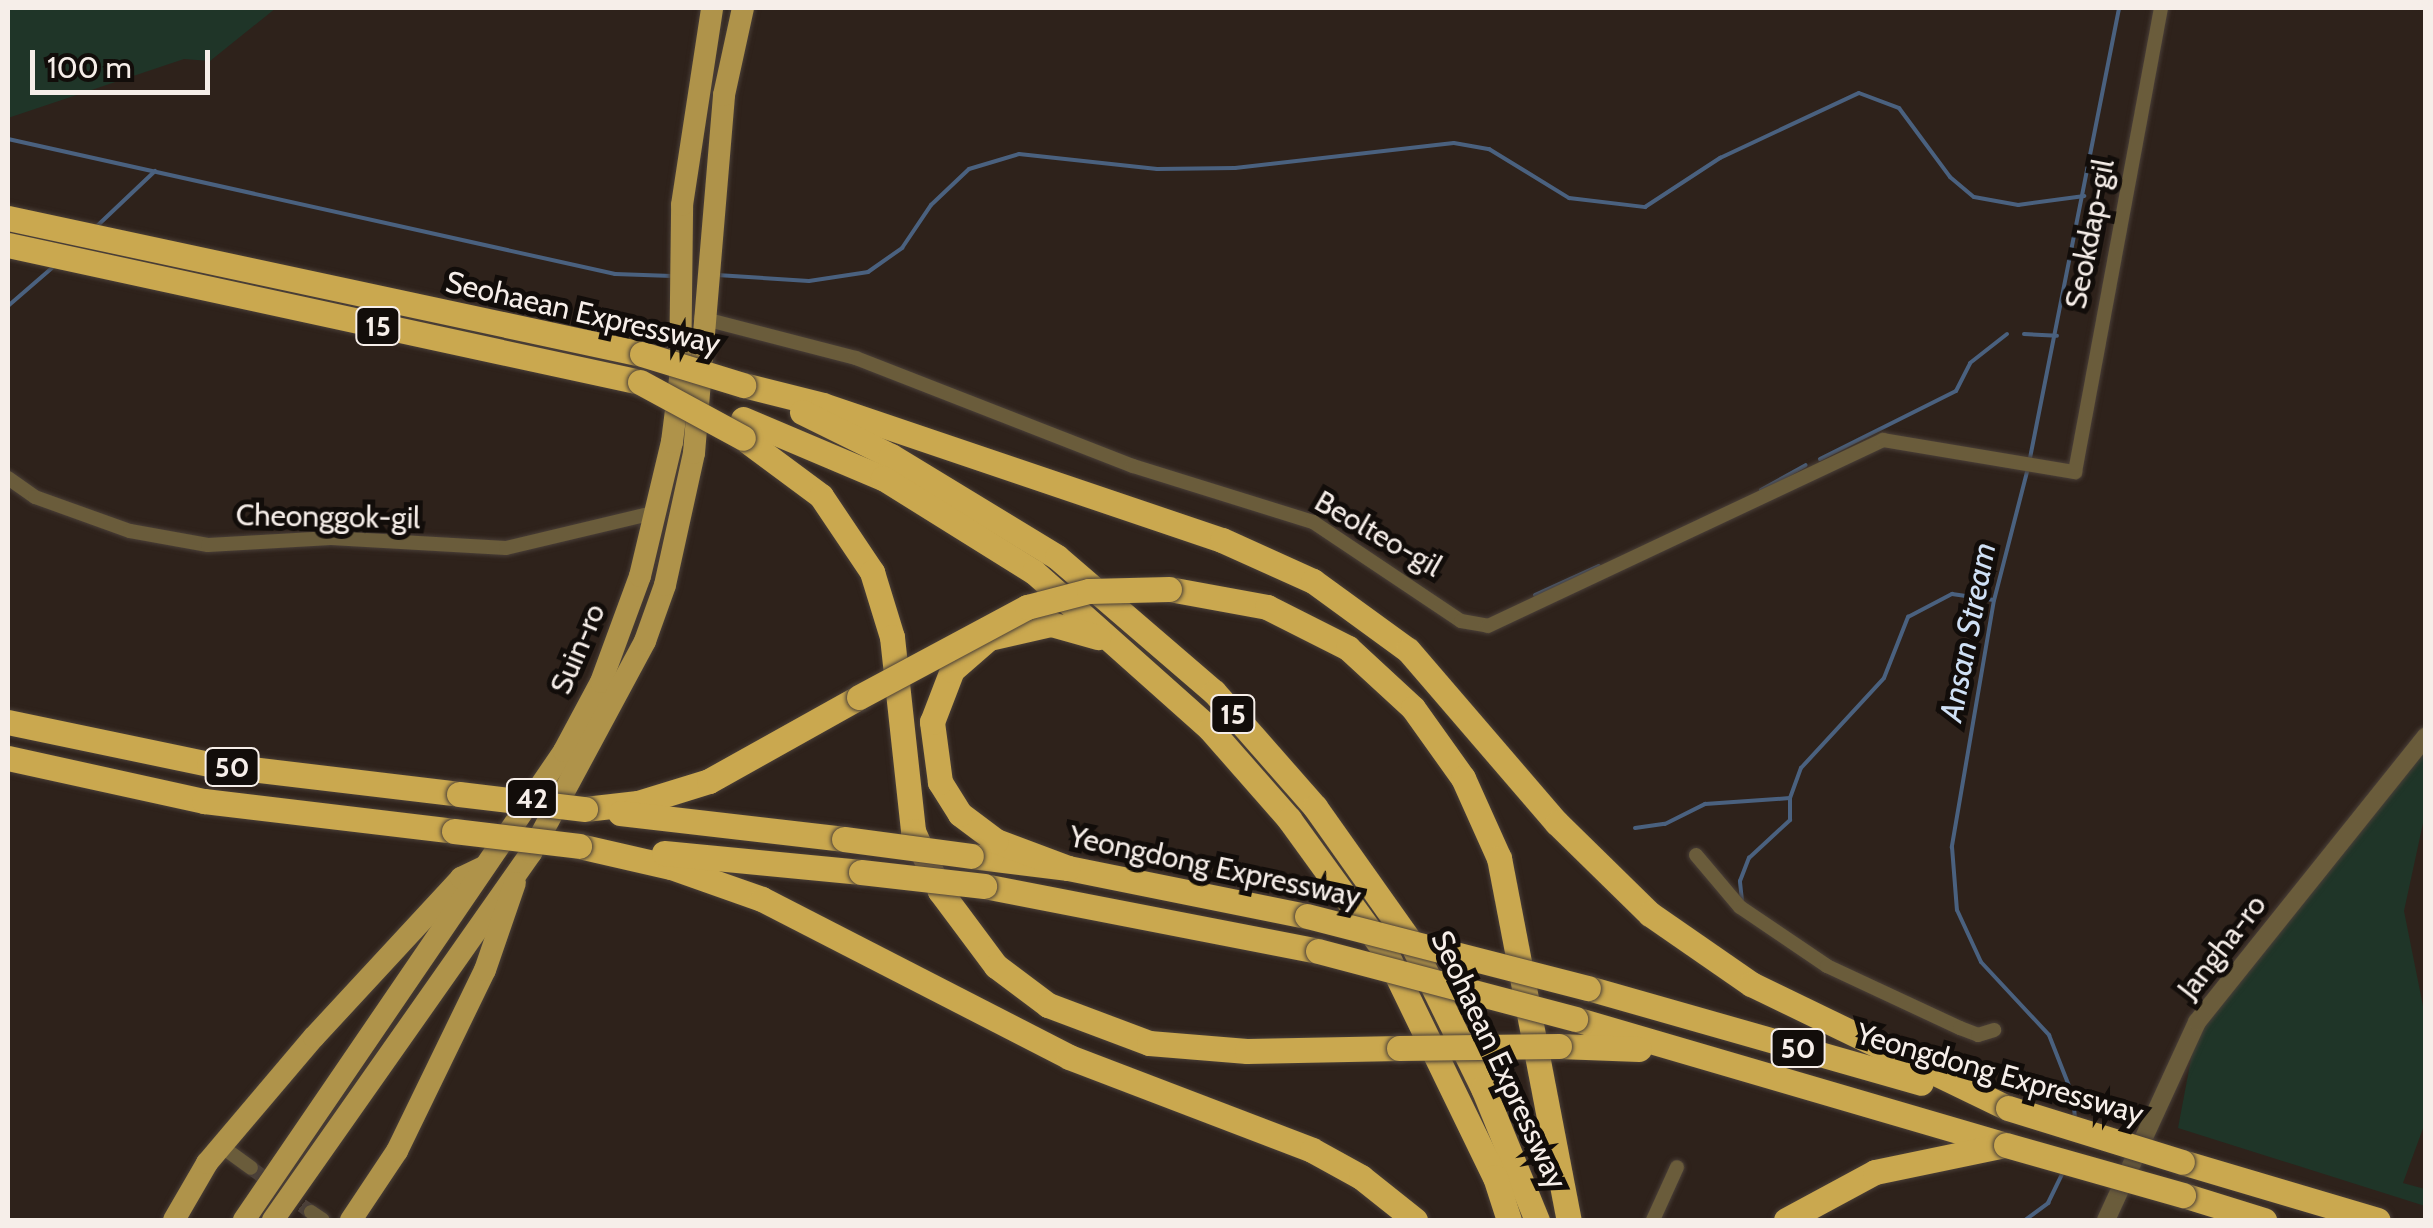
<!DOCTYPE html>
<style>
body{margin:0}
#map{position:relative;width:2433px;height:1228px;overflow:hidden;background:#2e221b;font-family:Cabin,sans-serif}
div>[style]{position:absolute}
.green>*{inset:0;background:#1f3528}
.stream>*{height:4px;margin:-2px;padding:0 2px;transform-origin:2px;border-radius:2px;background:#4a617f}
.minor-tunnel>*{height:14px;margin-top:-7px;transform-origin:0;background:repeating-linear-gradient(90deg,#4c413a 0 14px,transparent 0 21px)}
.roads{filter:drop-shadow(0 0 2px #4a3f38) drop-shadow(0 0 2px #4a3f38)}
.minor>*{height:14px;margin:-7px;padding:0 7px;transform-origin:7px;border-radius:7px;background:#6a5c3b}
.tertiary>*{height:18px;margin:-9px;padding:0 9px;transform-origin:9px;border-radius:9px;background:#6a5c3b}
.primary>*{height:22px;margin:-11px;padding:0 11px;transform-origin:11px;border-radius:11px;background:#af934a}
.motorway>*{height:25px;margin:-12.5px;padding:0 12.5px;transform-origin:12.5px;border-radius:12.5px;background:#caa84f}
.bridges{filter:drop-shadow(0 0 2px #4a3f38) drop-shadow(0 0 2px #4a3f38)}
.motorway-bridge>*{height:25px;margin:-12.5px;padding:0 12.5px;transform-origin:12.5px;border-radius:12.5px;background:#caa84f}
span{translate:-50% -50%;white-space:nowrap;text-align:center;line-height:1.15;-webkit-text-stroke:10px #120d0a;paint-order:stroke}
.shield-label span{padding:2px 8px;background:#120d0a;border:2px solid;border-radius:8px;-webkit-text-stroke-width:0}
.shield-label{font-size:28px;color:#f6eee9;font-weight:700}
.street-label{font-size:30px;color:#f6eee9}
.water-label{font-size:32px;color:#cfe0f5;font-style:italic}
.frame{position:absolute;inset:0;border:10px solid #f6eee9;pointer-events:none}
.scale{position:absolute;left:30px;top:50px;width:180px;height:45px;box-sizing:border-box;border:5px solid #f6eee9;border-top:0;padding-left:12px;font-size:30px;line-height:35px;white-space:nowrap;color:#f6eee9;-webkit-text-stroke:8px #120d0a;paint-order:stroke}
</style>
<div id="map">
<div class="green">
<i style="clip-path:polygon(8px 8px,276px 8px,210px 61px,184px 59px,8px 118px)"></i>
<i style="clip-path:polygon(2425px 734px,2425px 814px,2404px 911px,2425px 1016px,2425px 1123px,2403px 1183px,2425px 1189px,2425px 1206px,2178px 1128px,2197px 1027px)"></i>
</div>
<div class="stream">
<i style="left:8px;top:139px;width:622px;rotate:12.54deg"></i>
<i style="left:615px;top:274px;width:57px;rotate:2deg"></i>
<i style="left:97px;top:226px;width:80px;rotate:-43.5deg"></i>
<i style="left:717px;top:275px;width:92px;rotate:3.7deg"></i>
<i style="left:809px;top:281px;width:60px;rotate:-8.7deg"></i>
<i style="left:868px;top:272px;width:42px;rotate:-35.2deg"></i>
<i style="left:902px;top:248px;width:52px;rotate:-56deg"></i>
<i style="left:931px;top:205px;width:52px;rotate:-43.5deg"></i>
<i style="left:969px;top:169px;width:52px;rotate:-16.7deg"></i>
<i style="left:1019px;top:154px;width:139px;rotate:6.2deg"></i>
<i style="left:1157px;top:169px;width:78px;rotate:-0.7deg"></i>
<i style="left:1235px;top:168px;width:220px;rotate:-6.5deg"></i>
<i style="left:1454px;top:143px;width:36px;rotate:10deg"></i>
<i style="left:1489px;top:149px;width:94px;rotate:31.5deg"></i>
<i style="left:1569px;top:198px;width:77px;rotate:6.8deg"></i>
<i style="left:1645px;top:207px;width:90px;rotate:-33.2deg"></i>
<i style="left:1720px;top:158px;width:153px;rotate:-25.1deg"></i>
<i style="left:1859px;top:93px;width:43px;rotate:20.6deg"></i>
<i style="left:1899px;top:108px;width:86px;rotate:53.5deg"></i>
<i style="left:1950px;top:177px;width:31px;rotate:40deg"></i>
<i style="left:1974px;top:197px;width:45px;rotate:10.3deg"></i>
<i style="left:2018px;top:205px;width:67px;rotate:-7.8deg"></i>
<i style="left:8px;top:306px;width:60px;rotate:-40.9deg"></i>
<i style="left:2024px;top:334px;width:33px;rotate:3deg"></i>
<i style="left:2030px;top:458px;width:459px;rotate:-78.8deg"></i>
<i style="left:1820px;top:459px;width:152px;rotate:-26.6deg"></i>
<i style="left:1956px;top:391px;width:31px;rotate:-63deg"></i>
<i style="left:1970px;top:363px;width:47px;rotate:-38.1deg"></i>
<i style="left:2028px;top:468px;width:136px;rotate:104.4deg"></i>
<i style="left:1994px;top:600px;width:251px;rotate:99.7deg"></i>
<i style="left:1952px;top:847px;width:63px;rotate:85.5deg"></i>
<i style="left:1957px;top:910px;width:57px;rotate:65.2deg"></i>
<i style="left:1981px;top:962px;width:100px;rotate:47deg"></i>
<i style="left:2049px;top:1035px;width:66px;rotate:68.5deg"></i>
<i style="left:2073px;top:1096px;width:23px;rotate:85deg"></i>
<i style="left:1761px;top:490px;width:51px;rotate:-29.1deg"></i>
<i style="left:1535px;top:595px;width:70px;rotate:-24.4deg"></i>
<i style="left:1635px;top:828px;width:30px;rotate:-8deg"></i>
<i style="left:1665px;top:824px;width:45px;rotate:-26.6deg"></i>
<i style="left:1705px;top:804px;width:85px;rotate:-4deg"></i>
<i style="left:1790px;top:798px;width:32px;rotate:-70deg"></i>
<i style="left:1801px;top:768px;width:122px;rotate:-47.3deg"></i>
<i style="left:1884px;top:678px;width:66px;rotate:-68.5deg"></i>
<i style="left:1908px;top:617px;width:50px;rotate:-27.6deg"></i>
<i style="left:1952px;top:594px;width:42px;rotate:8.1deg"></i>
<i style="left:1742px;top:901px;width:20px;rotate:-96deg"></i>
<i style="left:1740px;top:881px;width:25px;rotate:-69deg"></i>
<i style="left:1749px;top:858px;width:56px;rotate:-42.8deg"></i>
<i style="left:1790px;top:820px;width:22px;rotate:-90deg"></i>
<i style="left:2025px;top:1220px;width:29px;rotate:-36deg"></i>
<i style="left:2048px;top:1203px;width:37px;rotate:-64deg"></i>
</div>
<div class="minor-tunnel">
<i style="left:251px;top:1168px;width:74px;rotate:36.3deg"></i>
</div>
<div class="roads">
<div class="minor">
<i style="left:701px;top:318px;width:160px;rotate:14.5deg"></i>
<i style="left:856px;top:358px;width:297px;rotate:21.3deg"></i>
<i style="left:1133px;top:466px;width:189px;rotate:17.3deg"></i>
<i style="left:1313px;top:522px;width:178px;rotate:33.8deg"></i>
<i style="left:1461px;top:621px;width:27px;rotate:10deg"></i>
<i style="left:1488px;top:626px;width:437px;rotate:-25.2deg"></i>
<i style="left:1883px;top:440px;width:195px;rotate:9.5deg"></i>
<i style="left:2075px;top:472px;width:472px;rotate:-79.5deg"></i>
<i style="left:8px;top:478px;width:33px;rotate:35deg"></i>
<i style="left:35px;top:497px;width:101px;rotate:19.7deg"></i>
<i style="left:130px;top:531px;width:79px;rotate:10.2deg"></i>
<i style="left:208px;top:545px;width:123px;rotate:-3.3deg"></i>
<i style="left:331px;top:538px;width:175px;rotate:3.3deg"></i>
<i style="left:506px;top:548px;width:155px;rotate:-13.4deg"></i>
<i style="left:1696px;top:855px;width:68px;rotate:49.8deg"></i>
<i style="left:1740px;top:907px;width:105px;rotate:34.1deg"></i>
<i style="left:1827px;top:966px;width:147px;rotate:25deg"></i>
<i style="left:1960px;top:1028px;width:19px;rotate:21deg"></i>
<i style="left:1978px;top:1035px;width:17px;rotate:-17deg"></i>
<i style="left:221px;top:1146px;width:37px;rotate:36deg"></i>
<i style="left:311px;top:1212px;width:14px;rotate:34deg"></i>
<i style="left:1653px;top:1220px;width:58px;rotate:-65.6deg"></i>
</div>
<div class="tertiary">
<i style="left:2106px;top:1220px;width:218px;rotate:-65.3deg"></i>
<i style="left:2197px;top:1022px;width:366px;rotate:-51.3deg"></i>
</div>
<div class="primary">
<i style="left:174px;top:1220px;width:66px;rotate:-59.9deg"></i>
<i style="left:207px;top:1163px;width:165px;rotate:-49.7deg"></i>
<i style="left:314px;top:1037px;width:217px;rotate:-47.2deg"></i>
<i style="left:461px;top:878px;width:25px;rotate:-26deg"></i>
<i style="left:244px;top:1220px;width:568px;rotate:-55.69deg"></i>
<i style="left:564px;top:751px;width:78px;rotate:-61.8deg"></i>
<i style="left:601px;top:682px;width:113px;rotate:-69.8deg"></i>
<i style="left:640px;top:576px;width:138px;rotate:-76.6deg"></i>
<i style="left:672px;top:442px;width:64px;rotate:-82.8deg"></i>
<i style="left:680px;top:379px;width:174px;rotate:-89.3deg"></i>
<i style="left:682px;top:205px;width:199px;rotate:-81.3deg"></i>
<i style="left:273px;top:1220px;width:449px;rotate:-54.9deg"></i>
<i style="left:531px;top:853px;width:241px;rotate:-61.7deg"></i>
<i style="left:645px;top:641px;width:59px;rotate:-70.3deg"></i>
<i style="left:665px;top:585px;width:135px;rotate:-77.6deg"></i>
<i style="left:694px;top:453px;width:359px;rotate:-85.2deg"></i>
<i style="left:724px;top:95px;width:89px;rotate:-77.7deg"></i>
<i style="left:351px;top:1220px;width:83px;rotate:-56.3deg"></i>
<i style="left:397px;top:1151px;width:201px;rotate:-64.1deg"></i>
<i style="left:485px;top:970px;width:92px;rotate:-71deg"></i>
</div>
<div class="motorway">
<i style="left:8px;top:218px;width:648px;rotate:12.11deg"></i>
<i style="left:8px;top:245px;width:647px;rotate:12.23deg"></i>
<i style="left:743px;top:385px;width:82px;rotate:14deg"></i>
<i style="left:823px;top:405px;width:421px;rotate:18.7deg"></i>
<i style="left:1222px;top:540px;width:100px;rotate:24.3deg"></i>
<i style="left:1313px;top:581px;width:117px;rotate:36deg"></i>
<i style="left:1408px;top:650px;width:228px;rotate:49.3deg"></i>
<i style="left:1557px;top:823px;width:130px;rotate:44.4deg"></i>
<i style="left:1650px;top:914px;width:123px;rotate:34.7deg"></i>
<i style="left:1751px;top:984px;width:285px;rotate:25.8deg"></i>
<i style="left:802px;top:412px;width:99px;rotate:26.3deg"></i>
<i style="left:891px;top:456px;width:194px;rotate:31.3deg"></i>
<i style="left:1057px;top:557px;width:207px;rotate:40.7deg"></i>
<i style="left:1214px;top:692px;width:153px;rotate:48.7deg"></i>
<i style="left:1315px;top:807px;width:168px;rotate:54.7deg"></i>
<i style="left:1412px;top:944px;width:161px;rotate:63.8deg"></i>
<i style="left:1483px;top:1088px;width:143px;rotate:67.8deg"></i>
<i style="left:743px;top:419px;width:152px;rotate:22.9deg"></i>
<i style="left:883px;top:478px;width:178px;rotate:31.9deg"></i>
<i style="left:1034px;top:572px;width:236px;rotate:41.7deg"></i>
<i style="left:1210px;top:729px;width:120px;rotate:48.7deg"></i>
<i style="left:1289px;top:819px;width:165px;rotate:54.1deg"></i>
<i style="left:1386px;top:953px;width:249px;rotate:64.1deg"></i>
<i style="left:1495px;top:1177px;width:45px;rotate:72deg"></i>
<i style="left:743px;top:438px;width:97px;rotate:36.6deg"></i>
<i style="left:821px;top:496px;width:92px;rotate:56.1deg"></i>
<i style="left:872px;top:572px;width:68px;rotate:72.9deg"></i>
<i style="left:892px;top:637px;width:195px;rotate:83.8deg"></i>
<i style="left:913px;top:831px;width:66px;rotate:65.8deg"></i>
<i style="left:940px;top:891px;width:94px;rotate:53.3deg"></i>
<i style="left:996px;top:966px;width:65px;rotate:36.9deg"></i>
<i style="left:1048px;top:1005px;width:108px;rotate:20.6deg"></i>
<i style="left:1149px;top:1043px;width:98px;rotate:4.7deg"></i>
<i style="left:1247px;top:1051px;width:152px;rotate:-1.1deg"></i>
<i style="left:1169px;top:589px;width:100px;rotate:10.4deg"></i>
<i style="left:1267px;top:607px;width:91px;rotate:26.8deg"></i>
<i style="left:1348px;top:648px;width:88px;rotate:42.7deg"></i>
<i style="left:1413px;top:708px;width:86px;rotate:54.5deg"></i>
<i style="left:1463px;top:778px;width:88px;rotate:65.8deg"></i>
<i style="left:1499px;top:858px;width:369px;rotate:79.1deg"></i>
<i style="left:8px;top:722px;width:205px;rotate:11.8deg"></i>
<i style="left:209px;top:764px;width:252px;rotate:6.8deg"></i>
<i style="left:8px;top:758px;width:201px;rotate:12.4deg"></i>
<i style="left:204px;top:801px;width:252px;rotate:6.8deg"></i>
<i style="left:585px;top:809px;width:53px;rotate:-6.5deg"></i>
<i style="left:638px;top:803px;width:74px;rotate:-17.2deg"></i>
<i style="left:709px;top:781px;width:172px;rotate:-29.2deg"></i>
<i style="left:620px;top:813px;width:226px;rotate:6.6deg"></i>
<i style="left:579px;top:846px;width:94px;rotate:12.9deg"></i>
<i style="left:671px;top:867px;width:96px;rotate:19.4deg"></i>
<i style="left:762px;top:899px;width:345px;rotate:27.2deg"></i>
<i style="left:1069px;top:1057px;width:260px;rotate:20.9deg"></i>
<i style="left:1312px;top:1150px;width:56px;rotate:28.9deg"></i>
<i style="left:1361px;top:1177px;width:69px;rotate:38.5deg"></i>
<i style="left:664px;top:853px;width:198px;rotate:5.5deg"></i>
<i style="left:971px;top:856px;width:98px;rotate:7.1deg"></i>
<i style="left:1068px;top:868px;width:244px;rotate:11.4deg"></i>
<i style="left:1068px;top:868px;width:77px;rotate:-159.4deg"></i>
<i style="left:996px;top:841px;width:45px;rotate:-143.1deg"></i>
<i style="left:960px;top:814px;width:38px;rotate:-122deg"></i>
<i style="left:940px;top:782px;width:61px;rotate:-97.6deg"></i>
<i style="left:932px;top:722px;width:56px;rotate:-69deg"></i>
<i style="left:952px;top:670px;width:49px;rotate:-40.9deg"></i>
<i style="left:989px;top:638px;width:64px;rotate:-12.7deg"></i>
<i style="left:1051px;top:624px;width:49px;rotate:15.5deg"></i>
<i style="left:984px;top:886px;width:340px;rotate:11deg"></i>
<i style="left:1588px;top:988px;width:346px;rotate:15.9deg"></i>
<i style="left:1575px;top:1019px;width:449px;rotate:16.3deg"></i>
<i style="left:1559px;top:1046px;width:80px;rotate:2.1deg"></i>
<i style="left:2182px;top:1162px;width:204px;rotate:16.5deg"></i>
<i style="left:2183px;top:1195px;width:85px;rotate:17.2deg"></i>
<i style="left:1786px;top:1220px;width:101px;rotate:-28.3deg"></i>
<i style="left:1875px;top:1172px;width:129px;rotate:-11.7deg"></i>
</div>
</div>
<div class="bridges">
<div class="motorway-bridge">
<i style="left:642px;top:354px;width:106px;rotate:17.1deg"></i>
<i style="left:640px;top:382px;width:117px;rotate:28.5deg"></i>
<i style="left:859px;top:697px;width:191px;rotate:-28.2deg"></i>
<i style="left:1027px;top:607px;width:64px;rotate:-14.5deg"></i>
<i style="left:1089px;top:591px;width:80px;rotate:-1.4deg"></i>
<i style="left:459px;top:794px;width:127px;rotate:6.8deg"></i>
<i style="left:454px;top:831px;width:126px;rotate:6.8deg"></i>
<i style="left:844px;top:839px;width:128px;rotate:7.6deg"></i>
<i style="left:861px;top:872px;width:124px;rotate:6.5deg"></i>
<i style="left:1307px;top:916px;width:290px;rotate:14.4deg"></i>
<i style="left:1318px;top:951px;width:266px;rotate:14.8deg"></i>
<i style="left:1399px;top:1048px;width:160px;rotate:-0.7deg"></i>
<i style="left:2008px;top:1108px;width:182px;rotate:17.2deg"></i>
<i style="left:2006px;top:1145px;width:184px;rotate:15.8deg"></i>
</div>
</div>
<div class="shield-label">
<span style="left:378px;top:326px">15</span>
<span style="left:1233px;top:714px">15</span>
<span style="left:232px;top:767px">50</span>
<span style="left:532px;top:798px">42</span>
<span style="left:1798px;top:1048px">50</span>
</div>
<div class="street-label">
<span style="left:2090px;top:234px;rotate:-79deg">Seokdap-gil</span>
<span style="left:583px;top:313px;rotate:13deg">Seohaean Expressway</span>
<span style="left:328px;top:517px;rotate:1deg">Cheonggok-gil</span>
<span style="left:1378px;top:534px;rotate:30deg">Beolteo-gil</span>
<span style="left:578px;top:649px;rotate:-67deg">Suin-ro</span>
<span style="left:1215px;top:867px;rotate:12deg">Yeongdong Expressway</span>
<span style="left:2222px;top:947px;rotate:-52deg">Jangha-ro</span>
<span style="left:1499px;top:1060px;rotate:65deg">Seohaean Expressway</span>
<span style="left:2000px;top:1074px;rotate:16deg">Yeongdong Expressway</span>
</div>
<div class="water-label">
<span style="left:1968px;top:632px;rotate:-79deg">Ansan Stream</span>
</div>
<div class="frame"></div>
<div class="scale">100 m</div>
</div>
